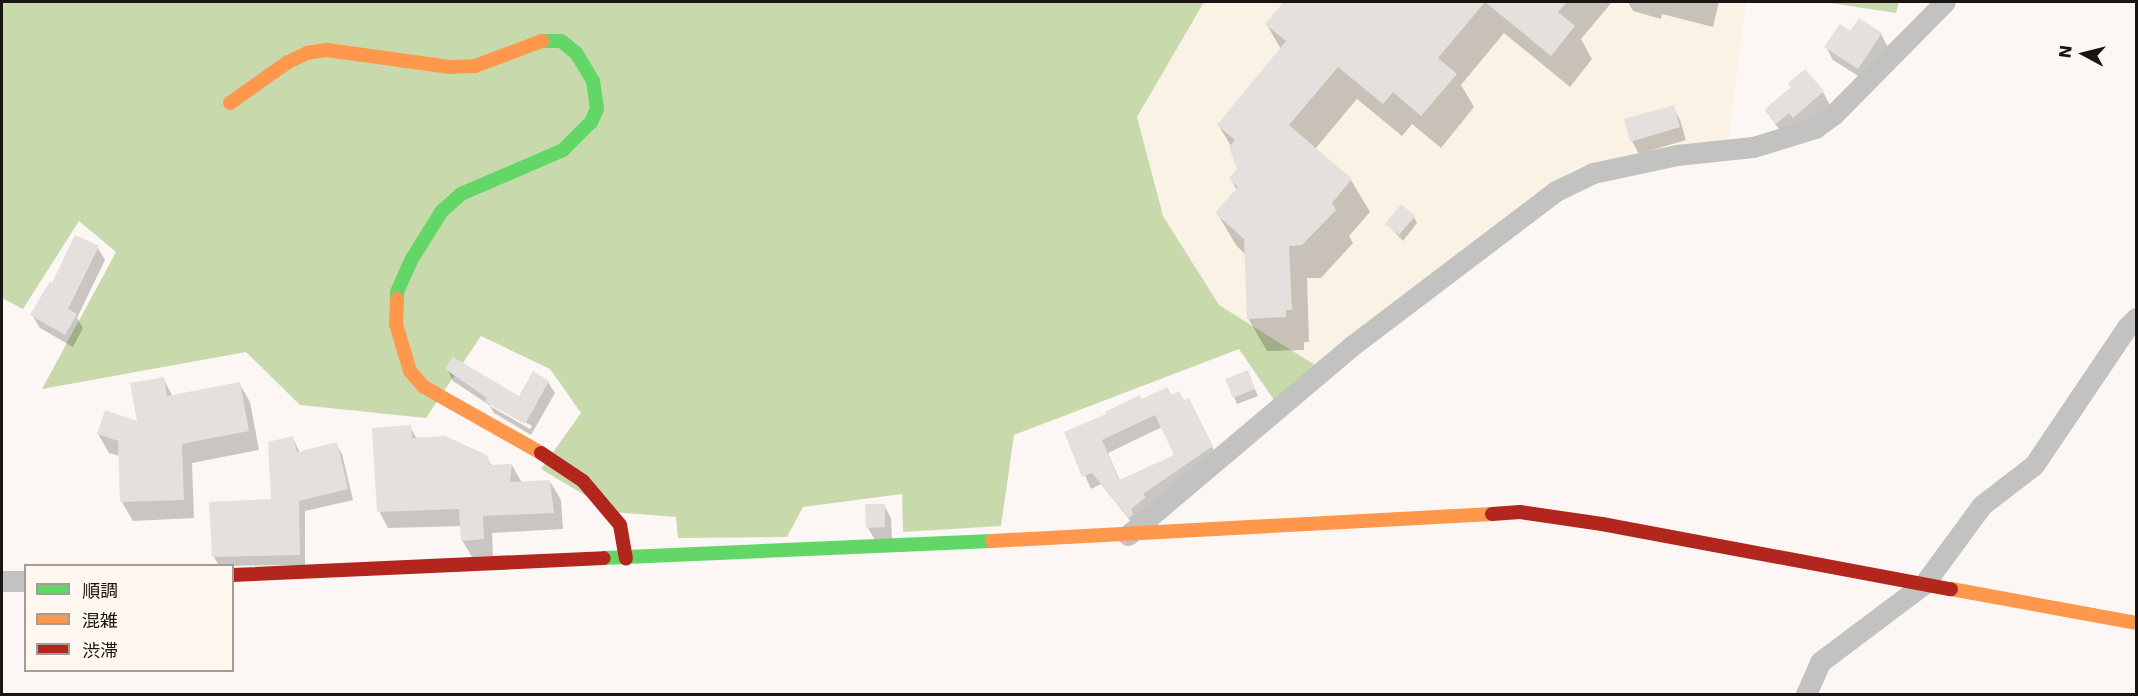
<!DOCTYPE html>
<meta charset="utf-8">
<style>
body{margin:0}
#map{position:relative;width:2138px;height:696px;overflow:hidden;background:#fcf7f4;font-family:"DejaVu Sans","Noto Sans JP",sans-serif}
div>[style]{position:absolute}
.medical>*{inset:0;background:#f9f2e5}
.forest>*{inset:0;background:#c8daac}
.shadow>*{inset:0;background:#0003}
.building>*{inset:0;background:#e4e0dd}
.street>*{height:21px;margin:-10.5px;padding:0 10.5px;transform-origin:10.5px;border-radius:10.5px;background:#c2c2c0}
.fast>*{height:14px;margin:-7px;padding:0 7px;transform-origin:7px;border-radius:7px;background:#63d668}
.slow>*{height:14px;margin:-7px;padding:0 7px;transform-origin:7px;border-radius:7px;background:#ff974d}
.jam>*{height:14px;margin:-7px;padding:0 7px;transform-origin:7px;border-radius:7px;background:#b3261e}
span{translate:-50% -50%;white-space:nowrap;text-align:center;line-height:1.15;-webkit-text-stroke:6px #fff7f0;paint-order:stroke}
.frame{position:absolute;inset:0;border:3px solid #191513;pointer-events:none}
.legend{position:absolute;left:24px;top:564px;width:210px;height:108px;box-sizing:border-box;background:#fff7f0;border:2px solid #a39d98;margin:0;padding:8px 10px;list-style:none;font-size:18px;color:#191513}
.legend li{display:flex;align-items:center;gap:12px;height:30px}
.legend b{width:30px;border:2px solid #a39d98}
.north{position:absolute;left:2054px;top:24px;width:60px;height:60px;-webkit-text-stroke:4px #fff7f0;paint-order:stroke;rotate:277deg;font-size:16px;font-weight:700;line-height:24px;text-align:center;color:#191513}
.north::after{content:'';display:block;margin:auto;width:21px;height:27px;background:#191513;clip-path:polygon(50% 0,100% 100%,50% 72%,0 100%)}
</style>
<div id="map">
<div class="medical">
<i style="clip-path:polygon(1204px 2px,1746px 2px,1728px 142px,1671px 149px,1577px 167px,1315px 365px,1219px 305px,1163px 216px,1137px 117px)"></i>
</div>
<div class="forest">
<i style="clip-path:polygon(2px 2px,1204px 2px,1137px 117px,1163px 216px,1219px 305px,1315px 365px,1276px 403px,1239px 349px,1014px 435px,1001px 526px,903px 532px,902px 494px,803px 507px,787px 537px,678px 538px,676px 517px,613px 512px,541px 469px,581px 413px,550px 369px,481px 336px,426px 418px,300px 405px,246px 352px,42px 389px,116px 252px,79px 221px,23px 309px,2px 298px)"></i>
<i style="clip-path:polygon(1824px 2px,1899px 2px,1896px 13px)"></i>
</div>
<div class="shadow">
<i style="clip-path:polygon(1286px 2px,1612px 2px,1581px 39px,1592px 59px,1570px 87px,1504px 33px,1461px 85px,1474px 107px,1441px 148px,1412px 124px,1402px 136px,1357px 99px,1315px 149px,1351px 180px,1370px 212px,1349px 236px,1353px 243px,1321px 278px,1307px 278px,1309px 342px,1304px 342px,1304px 350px,1267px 351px,1248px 318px,1246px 255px,1236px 245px,1217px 213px,1237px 190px,1231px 179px,1239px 169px,1231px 146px,1219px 126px,1281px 49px,1267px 25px)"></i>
<i style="clip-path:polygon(1628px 2px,1719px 2px,1713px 27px,1662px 14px,1661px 19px,1633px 11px)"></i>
<i style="clip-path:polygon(1850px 33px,1881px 34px,1888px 47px,1866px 81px,1833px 60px,1826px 47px)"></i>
<i style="clip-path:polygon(1823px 92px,1830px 105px,1801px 129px,1784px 136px,1766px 111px)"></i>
<i style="clip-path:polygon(1673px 107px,1680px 120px,1686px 140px,1639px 154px,1632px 141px)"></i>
<i style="clip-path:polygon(1414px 217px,1417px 223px,1403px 241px,1387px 224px)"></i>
<i style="clip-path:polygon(98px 248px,105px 260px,77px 318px,83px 328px,73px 347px,40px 328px,32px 315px,53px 285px)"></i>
<i style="clip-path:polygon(evenodd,447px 369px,520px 398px,548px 382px,555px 393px,531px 435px,494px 413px,489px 405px,453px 381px,447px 369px,490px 403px,532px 426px,530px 429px,490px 406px,490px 403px)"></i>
<i style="clip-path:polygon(163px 378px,173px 397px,239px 383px,250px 402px,259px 450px,192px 463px,194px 518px,133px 521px,122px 502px,120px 456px,109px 453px,98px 434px,139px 423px)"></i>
<i style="clip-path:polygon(1250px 378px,1258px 396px,1237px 404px,1227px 380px)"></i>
<i style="clip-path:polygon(evenodd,1171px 396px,1184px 402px,1189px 400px,1219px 460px,1137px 529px,1101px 484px,1091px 489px,1066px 432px,1142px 401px,1171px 396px,1162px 427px,1176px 456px,1120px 481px,1108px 453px,1162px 427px)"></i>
<i style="clip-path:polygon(410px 427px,417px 439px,486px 456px,492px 466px,512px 465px,522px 483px,551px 483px,561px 500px,563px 529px,492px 533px,493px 556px,472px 557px,462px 540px,462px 526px,388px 528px,379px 511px)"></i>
<i style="clip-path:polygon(293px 438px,300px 453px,336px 444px,342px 454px,353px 500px,305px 511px,305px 565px,219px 566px,214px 557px,273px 500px)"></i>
<i style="clip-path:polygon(884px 505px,891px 518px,892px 540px,875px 540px,868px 528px)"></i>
</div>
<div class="building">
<i style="clip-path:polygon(1284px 2px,1485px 2px,1438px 58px,1457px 74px,1421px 116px,1393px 92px,1383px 104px,1338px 67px,1289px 125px,1352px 179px,1332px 203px,1336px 210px,1302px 245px,1289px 246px,1292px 310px,1286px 310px,1286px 317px,1247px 319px,1244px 239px,1215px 213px,1238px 187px,1229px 178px,1237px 169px,1229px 147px,1235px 140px,1217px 125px,1286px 41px,1265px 24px)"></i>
<i style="clip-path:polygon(1485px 2px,1567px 2px,1558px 12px,1575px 26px,1551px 56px)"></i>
<i style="clip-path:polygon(1859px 18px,1882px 33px,1858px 69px,1824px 47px,1840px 24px,1850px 31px)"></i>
<i style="clip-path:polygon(1805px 69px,1824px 91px,1793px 118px,1789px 113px,1776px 124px,1764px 110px,1791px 87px,1788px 83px)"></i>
<i style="clip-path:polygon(1674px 105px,1680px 127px,1630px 142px,1624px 119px)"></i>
<i style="clip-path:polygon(1401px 204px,1415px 216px,1399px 235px,1385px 224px)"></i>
<i style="clip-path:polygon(75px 235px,99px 246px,68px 309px,77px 314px,65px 335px,30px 315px,50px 281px,52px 283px)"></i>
<i style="clip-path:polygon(453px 357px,519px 396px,533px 371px,549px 381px,525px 424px,485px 402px,487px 398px,445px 369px)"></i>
<i style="clip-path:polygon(1248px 370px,1255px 389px,1233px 398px,1225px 379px)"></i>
<i style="clip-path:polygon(164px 377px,167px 396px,240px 382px,249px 431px,182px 444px,184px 500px,120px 502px,118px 441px,97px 434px,105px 410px,137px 421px,130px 383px)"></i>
<i style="clip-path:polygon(evenodd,1167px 387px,1172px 395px,1179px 391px,1184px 400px,1189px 398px,1213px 446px,1143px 494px,1146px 497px,1131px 509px,1133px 514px,1129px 518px,1092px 473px,1082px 477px,1064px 432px,1106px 414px,1105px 412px,1140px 395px,1142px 399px,1167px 387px,1155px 415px,1174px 455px,1119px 480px,1102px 440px,1155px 415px)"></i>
<i style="clip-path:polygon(411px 425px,412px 438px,445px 436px,487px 455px,490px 465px,512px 464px,510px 482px,550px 480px,554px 513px,483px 516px,484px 539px,461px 541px,459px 509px,377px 512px,372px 428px)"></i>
<i style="clip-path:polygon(293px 436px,297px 452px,337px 442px,348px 489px,299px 501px,300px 555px,212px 557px,209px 502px,271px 499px,268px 442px)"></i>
<i style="clip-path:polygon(865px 504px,885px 504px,885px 527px,866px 528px)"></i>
</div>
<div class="street">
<i style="left:1128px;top:535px;width:294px;rotate:-40.2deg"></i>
<i style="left:1353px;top:345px;width:255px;rotate:-37.2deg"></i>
<i style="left:1556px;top:191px;width:41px;rotate:-25.9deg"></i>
<i style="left:1593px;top:173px;width:86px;rotate:-12.1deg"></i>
<i style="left:1677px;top:155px;width:76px;rotate:-6deg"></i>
<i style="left:1753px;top:147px;width:65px;rotate:-17deg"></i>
<i style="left:1815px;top:128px;width:22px;rotate:-36deg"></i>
<i style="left:1833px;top:115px;width:159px;rotate:-45.3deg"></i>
<i style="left:2px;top:581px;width:24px"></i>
<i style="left:1806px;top:694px;width:35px;rotate:-66deg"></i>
<i style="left:1820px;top:662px;width:130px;rotate:-36.9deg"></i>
<i style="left:1924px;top:584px;width:98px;rotate:-53.7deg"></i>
<i style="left:1982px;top:505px;width:66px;rotate:-37.6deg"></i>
<i style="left:2034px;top:465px;width:166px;rotate:-56deg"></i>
<i style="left:2127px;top:327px;width:13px;rotate:-45deg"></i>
</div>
<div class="fast">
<i style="left:397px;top:299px;width:7px;rotate:-90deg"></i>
<i style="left:397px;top:292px;width:36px;rotate:-66deg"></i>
<i style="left:412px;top:259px;width:55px;rotate:-58.3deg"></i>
<i style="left:441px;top:212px;width:27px;rotate:-42deg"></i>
<i style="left:461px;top:194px;width:111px;rotate:-23.3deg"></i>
<i style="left:563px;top:150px;width:40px;rotate:-45deg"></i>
<i style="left:591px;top:122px;width:14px;rotate:-65deg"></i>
<i style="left:597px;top:109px;width:28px;rotate:-98deg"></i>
<i style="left:593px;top:81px;width:33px;rotate:-121deg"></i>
<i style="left:576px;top:53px;width:19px;rotate:-141deg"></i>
<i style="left:561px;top:41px;width:19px;rotate:180deg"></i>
<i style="left:604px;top:558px;width:388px;rotate:-2.5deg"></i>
</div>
<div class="slow">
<i style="left:230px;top:103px;width:71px;rotate:-35.3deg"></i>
<i style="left:288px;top:62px;width:21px;rotate:-25deg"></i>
<i style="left:307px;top:53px;width:20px;rotate:-9deg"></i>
<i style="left:327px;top:50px;width:124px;rotate:7.9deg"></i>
<i style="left:450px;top:67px;width:25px;rotate:-2deg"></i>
<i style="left:475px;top:66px;width:72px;rotate:-20.5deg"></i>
<i style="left:397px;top:299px;width:25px;rotate:92deg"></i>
<i style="left:396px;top:324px;width:49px;rotate:73.4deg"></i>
<i style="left:410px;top:371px;width:21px;rotate:49deg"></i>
<i style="left:424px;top:387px;width:134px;rotate:29.4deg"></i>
<i style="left:992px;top:541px;width:501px;rotate:-3.09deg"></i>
<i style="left:1951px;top:589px;width:188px;rotate:10.4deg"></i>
</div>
<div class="jam">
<i style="left:541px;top:453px;width:50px;rotate:33.7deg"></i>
<i style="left:583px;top:481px;width:57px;rotate:49.9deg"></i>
<i style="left:620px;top:525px;width:34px;rotate:80deg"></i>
<i style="left:1492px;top:514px;width:28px;rotate:-4deg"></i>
<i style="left:1520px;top:512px;width:83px;rotate:8.3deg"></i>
<i style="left:1602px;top:524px;width:355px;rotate:10.6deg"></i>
<i style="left:232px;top:575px;width:372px;rotate:-2.6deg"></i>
</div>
<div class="frame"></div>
<ul class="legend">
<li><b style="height:8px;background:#63d668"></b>順調</li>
<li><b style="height:8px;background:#ff974d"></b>混雑</li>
<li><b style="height:8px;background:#b3261e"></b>渋滞</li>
</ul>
<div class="north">N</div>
</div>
